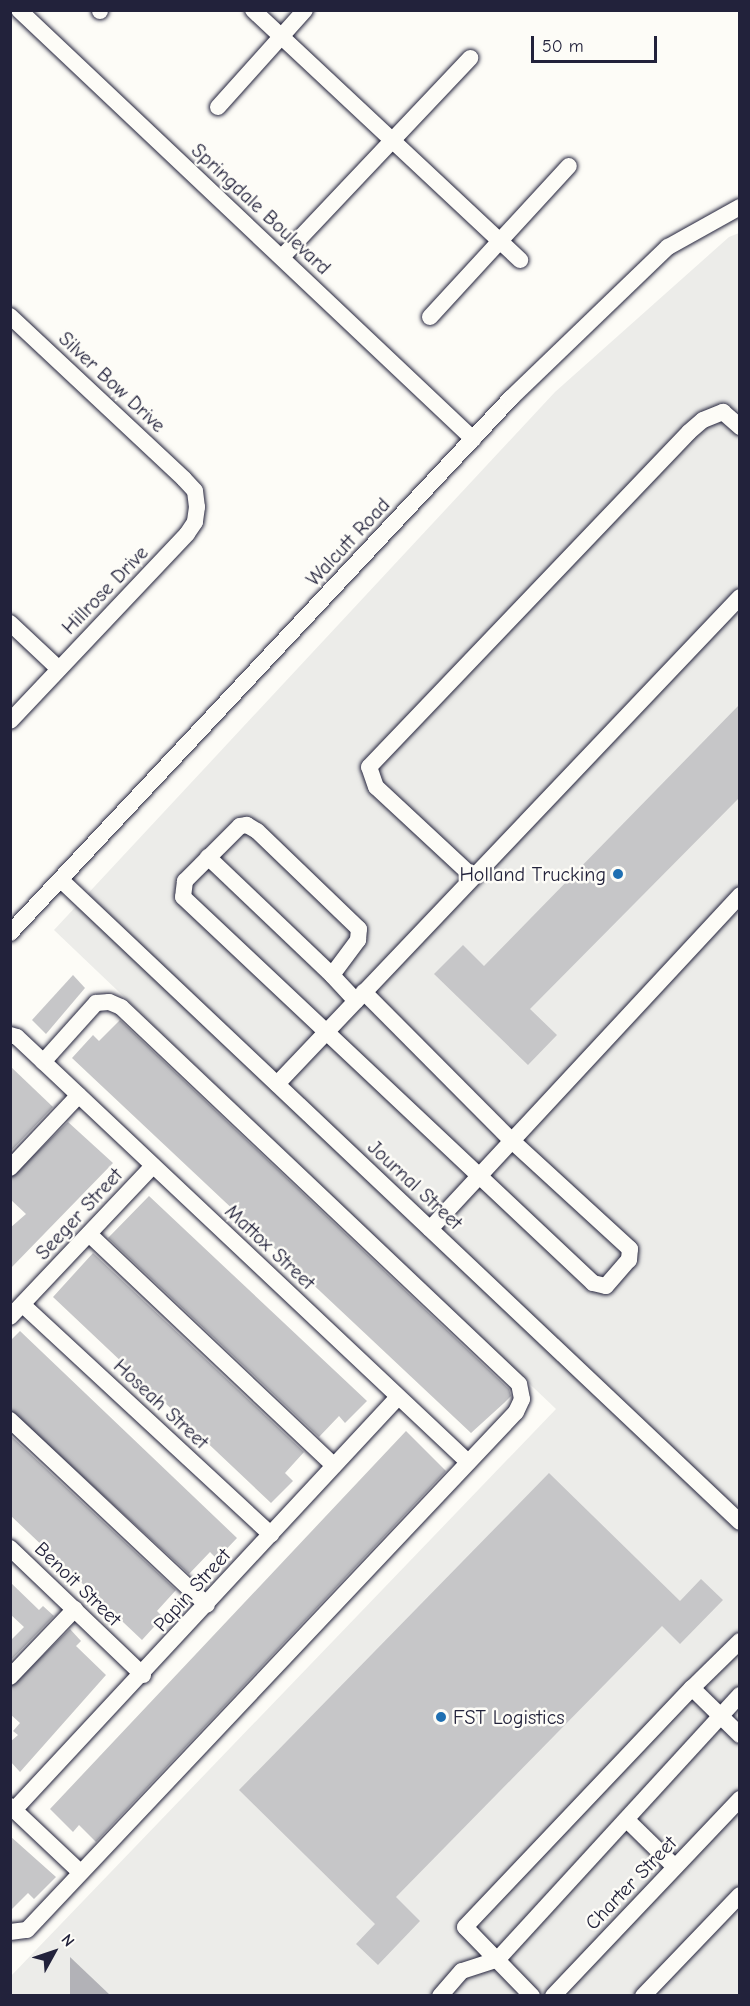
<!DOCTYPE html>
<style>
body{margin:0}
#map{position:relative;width:750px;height:2006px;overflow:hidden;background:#fdfcf7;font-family:"Comic Neue",sans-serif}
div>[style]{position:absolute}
.built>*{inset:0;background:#ecece9}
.water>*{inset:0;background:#b2b2b7}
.building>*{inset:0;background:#c6c6c8}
.roads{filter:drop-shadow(0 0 2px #22223b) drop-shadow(0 0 2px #22223b)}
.minor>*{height:16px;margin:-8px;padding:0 8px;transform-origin:8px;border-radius:8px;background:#fdfcf7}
.dots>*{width:16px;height:16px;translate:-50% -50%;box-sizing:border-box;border:3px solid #fdfcf7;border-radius:50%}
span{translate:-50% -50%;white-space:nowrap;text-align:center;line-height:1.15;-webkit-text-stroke:5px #fdfcf7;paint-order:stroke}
.street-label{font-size:20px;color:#22223b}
.poi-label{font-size:20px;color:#22223b}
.right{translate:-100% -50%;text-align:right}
.left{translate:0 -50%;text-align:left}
.frame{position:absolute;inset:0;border:12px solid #22223b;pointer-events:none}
.north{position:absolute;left:24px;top:1922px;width:60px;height:60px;-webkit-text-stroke:4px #fdfcf7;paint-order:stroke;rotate:50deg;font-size:16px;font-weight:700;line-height:24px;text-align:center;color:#22223b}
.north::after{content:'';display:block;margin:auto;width:21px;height:27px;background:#22223b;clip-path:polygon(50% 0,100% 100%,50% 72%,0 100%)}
.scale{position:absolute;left:531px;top:36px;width:126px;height:27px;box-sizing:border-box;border:3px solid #22223b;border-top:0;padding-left:8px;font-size:18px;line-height:21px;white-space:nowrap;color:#22223b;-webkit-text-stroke:4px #fdfcf7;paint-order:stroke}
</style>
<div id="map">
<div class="built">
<i style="clip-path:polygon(739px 233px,739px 1995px,11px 1996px,10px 1977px,556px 1409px,54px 930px,555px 392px,729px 237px)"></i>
</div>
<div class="water">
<i style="clip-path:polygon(70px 1957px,110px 1995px,70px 1995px)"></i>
</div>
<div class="building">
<i style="clip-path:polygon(740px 704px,740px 797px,530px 1009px,557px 1035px,528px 1065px,434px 974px,463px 945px,484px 966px)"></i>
<i style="clip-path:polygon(73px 975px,85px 988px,46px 1034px,32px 1020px)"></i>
<i style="clip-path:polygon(120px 1020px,509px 1389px,511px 1396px,504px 1403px,471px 1433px,72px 1058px,93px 1035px,99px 1041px)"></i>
<i style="clip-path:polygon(10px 1066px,53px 1107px,10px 1152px)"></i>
<i style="clip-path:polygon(68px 1122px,113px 1163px,10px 1269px,10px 1228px,26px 1214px,10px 1199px,10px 1178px)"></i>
<i style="clip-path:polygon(149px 1196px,367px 1401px,345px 1423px,339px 1416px,319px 1437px,108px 1238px)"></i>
<i style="clip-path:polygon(93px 1253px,304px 1452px,285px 1473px,293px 1481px,271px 1503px,53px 1297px)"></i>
<i style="clip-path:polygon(20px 1331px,237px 1538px,217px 1559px,210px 1552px,189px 1574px,10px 1410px,10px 1341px)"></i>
<i style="clip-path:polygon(406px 1431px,446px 1471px,96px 1842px,79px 1825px,73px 1832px,50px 1809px)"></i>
<i style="clip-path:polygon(10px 1435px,176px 1590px,157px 1611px,163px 1617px,142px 1640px,10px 1515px)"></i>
<i style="clip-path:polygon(549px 1473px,680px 1601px,701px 1579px,723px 1600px,680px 1644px,662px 1626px,396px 1897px,420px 1921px,378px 1965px,356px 1944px,375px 1924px,239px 1790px)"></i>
<i style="clip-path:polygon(10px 1582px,39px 1610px,43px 1606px,54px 1616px,10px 1661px,10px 1641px,24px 1627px,10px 1614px)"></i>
<i style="clip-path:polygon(70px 1629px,81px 1641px,76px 1646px,106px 1675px,20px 1772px,10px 1761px,10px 1742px,18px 1735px,13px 1731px,20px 1723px,10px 1714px,10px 1687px)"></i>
<i style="clip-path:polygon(10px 1836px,56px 1877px,34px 1899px,28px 1893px,10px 1911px)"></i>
</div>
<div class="roads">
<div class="minor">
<i style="left:19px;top:10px;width:625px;rotate:43.38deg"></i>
<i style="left:253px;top:10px;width:366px;rotate:43.1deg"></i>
<i style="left:100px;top:11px;width:1px;rotate:-90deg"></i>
<i style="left:218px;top:107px;width:130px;rotate:-48.1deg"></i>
<i style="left:282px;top:257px;width:274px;rotate:-46.6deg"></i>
<i style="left:10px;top:316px;width:238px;rotate:43.1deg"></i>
<i style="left:184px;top:479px;width:16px;rotate:47deg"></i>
<i style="left:195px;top:491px;width:16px;rotate:83deg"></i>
<i style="left:197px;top:507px;width:15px;rotate:98deg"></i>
<i style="left:195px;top:522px;width:14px;rotate:124deg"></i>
<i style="left:187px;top:534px;width:257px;rotate:133.4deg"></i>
<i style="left:430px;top:317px;width:205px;rotate:-47.4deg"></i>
<i style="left:10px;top:623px;width:67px;rotate:43.2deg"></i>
<i style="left:208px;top:857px;width:171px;rotate:43.6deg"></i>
<i style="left:473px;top:877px;width:132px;rotate:-137.1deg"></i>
<i style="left:376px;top:787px;width:21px;rotate:-109deg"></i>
<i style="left:369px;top:767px;width:463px;rotate:-46.3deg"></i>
<i style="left:689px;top:432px;width:18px;rotate:-41deg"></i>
<i style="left:703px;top:420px;width:22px;rotate:-22deg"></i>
<i style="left:723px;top:412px;width:23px;rotate:41deg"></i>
<i style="left:61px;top:880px;width:934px;rotate:43.4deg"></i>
<i style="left:10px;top:933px;width:733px;rotate:-46.88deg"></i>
<i style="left:511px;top:398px;width:218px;rotate:-43.9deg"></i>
<i style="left:668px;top:247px;width:82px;rotate:-29.1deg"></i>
<i style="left:356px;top:1001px;width:35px;rotate:-133deg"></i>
<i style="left:332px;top:975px;width:44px;rotate:-53.4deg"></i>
<i style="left:358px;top:940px;width:11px;rotate:-85deg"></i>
<i style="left:359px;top:929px;width:141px;rotate:-136.1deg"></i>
<i style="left:257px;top:831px;width:12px;rotate:-149deg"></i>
<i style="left:247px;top:825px;width:7px;rotate:172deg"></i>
<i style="left:240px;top:826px;width:78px;rotate:135deg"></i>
<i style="left:185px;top:881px;width:16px;rotate:97deg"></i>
<i style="left:183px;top:897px;width:563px;rotate:43.27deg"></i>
<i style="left:593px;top:1283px;width:13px;rotate:13deg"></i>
<i style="left:606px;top:1286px;width:35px;rotate:-49deg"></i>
<i style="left:629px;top:1260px;width:11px;rotate:-85deg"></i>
<i style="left:630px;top:1249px;width:161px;rotate:-137.5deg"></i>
<i style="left:511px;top:1140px;width:209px;rotate:-134.8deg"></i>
<i style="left:10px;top:1035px;width:7px;rotate:16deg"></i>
<i style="left:17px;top:1037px;width:620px;rotate:43.3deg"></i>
<i style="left:277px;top:1084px;width:672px;rotate:-46.45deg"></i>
<i style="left:10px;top:1168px;width:100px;rotate:-46.6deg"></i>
<i style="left:430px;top:1229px;width:456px;rotate:-47.1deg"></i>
<i style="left:89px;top:1234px;width:337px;rotate:43.4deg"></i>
<i style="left:23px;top:1305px;width:338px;rotate:42.8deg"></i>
<i style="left:10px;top:1317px;width:208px;rotate:-46.6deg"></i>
<i style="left:10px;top:1420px;width:270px;rotate:43.2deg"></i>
<i style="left:10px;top:1548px;width:184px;rotate:43.7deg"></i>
<i style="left:10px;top:1677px;width:94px;rotate:-46.3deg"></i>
<i style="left:692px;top:1688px;width:67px;rotate:-44.4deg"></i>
<i style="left:10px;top:1806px;width:96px;rotate:43.3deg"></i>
<i style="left:14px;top:1810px;width:564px;rotate:-47.08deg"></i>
<i style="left:627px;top:1820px;width:67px;rotate:44.4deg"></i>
<i style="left:10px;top:1932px;width:17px;rotate:-7deg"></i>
<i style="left:27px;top:1930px;width:712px;rotate:-46.65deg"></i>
<i style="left:516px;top:1412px;width:14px;rotate:-65deg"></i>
<i style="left:522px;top:1399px;width:15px;rotate:-101deg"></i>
<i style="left:519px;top:1384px;width:548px;rotate:-136.55deg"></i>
<i style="left:121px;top:1007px;width:13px;rotate:-157deg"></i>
<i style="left:109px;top:1002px;width:13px;rotate:176deg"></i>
<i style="left:96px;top:1003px;width:79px;rotate:131.9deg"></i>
<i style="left:440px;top:1996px;width:33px;rotate:-49deg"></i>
<i style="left:462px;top:1971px;width:38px;rotate:-18deg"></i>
<i style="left:498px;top:1959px;width:358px;rotate:-47.5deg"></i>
<i style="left:532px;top:1996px;width:96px;rotate:-134.2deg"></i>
<i style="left:465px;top:1927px;width:330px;rotate:-46.5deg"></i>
<i style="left:692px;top:1688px;width:67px;rotate:44.4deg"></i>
<i style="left:553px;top:1996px;width:272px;rotate:-46.5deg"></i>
<i style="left:643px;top:1996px;width:140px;rotate:-46.2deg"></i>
</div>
</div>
<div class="dots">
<i style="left:618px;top:874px;background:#1f6fb2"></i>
<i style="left:441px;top:1717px;background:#1f6fb2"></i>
</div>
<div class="street-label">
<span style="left:261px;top:209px;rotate:43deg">Springdale Boulevard</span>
<span style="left:112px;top:382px;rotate:43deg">Silver Bow Drive</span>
<span style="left:348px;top:542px;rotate:-47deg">Walcutt Road</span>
<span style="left:105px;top:590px;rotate:-46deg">Hillrose Drive</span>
<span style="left:415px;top:1185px;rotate:43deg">Journal Street</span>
<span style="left:79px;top:1214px;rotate:-47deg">Seeger Street</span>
<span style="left:270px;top:1247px;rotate:43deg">Mattox Street</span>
<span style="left:161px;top:1404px;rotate:43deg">Hoseah Street</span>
<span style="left:78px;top:1584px;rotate:44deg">Benoit Street</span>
<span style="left:192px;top:1590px;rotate:-48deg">Papin Street</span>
<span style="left:631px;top:1883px;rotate:-46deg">Charter Street</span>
</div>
<div class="poi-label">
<span class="right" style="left:606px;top:874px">Holland Trucking</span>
<span class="left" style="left:453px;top:1717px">FST Logistics</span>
</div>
<div class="frame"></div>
<div class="north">N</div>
<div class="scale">50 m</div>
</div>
